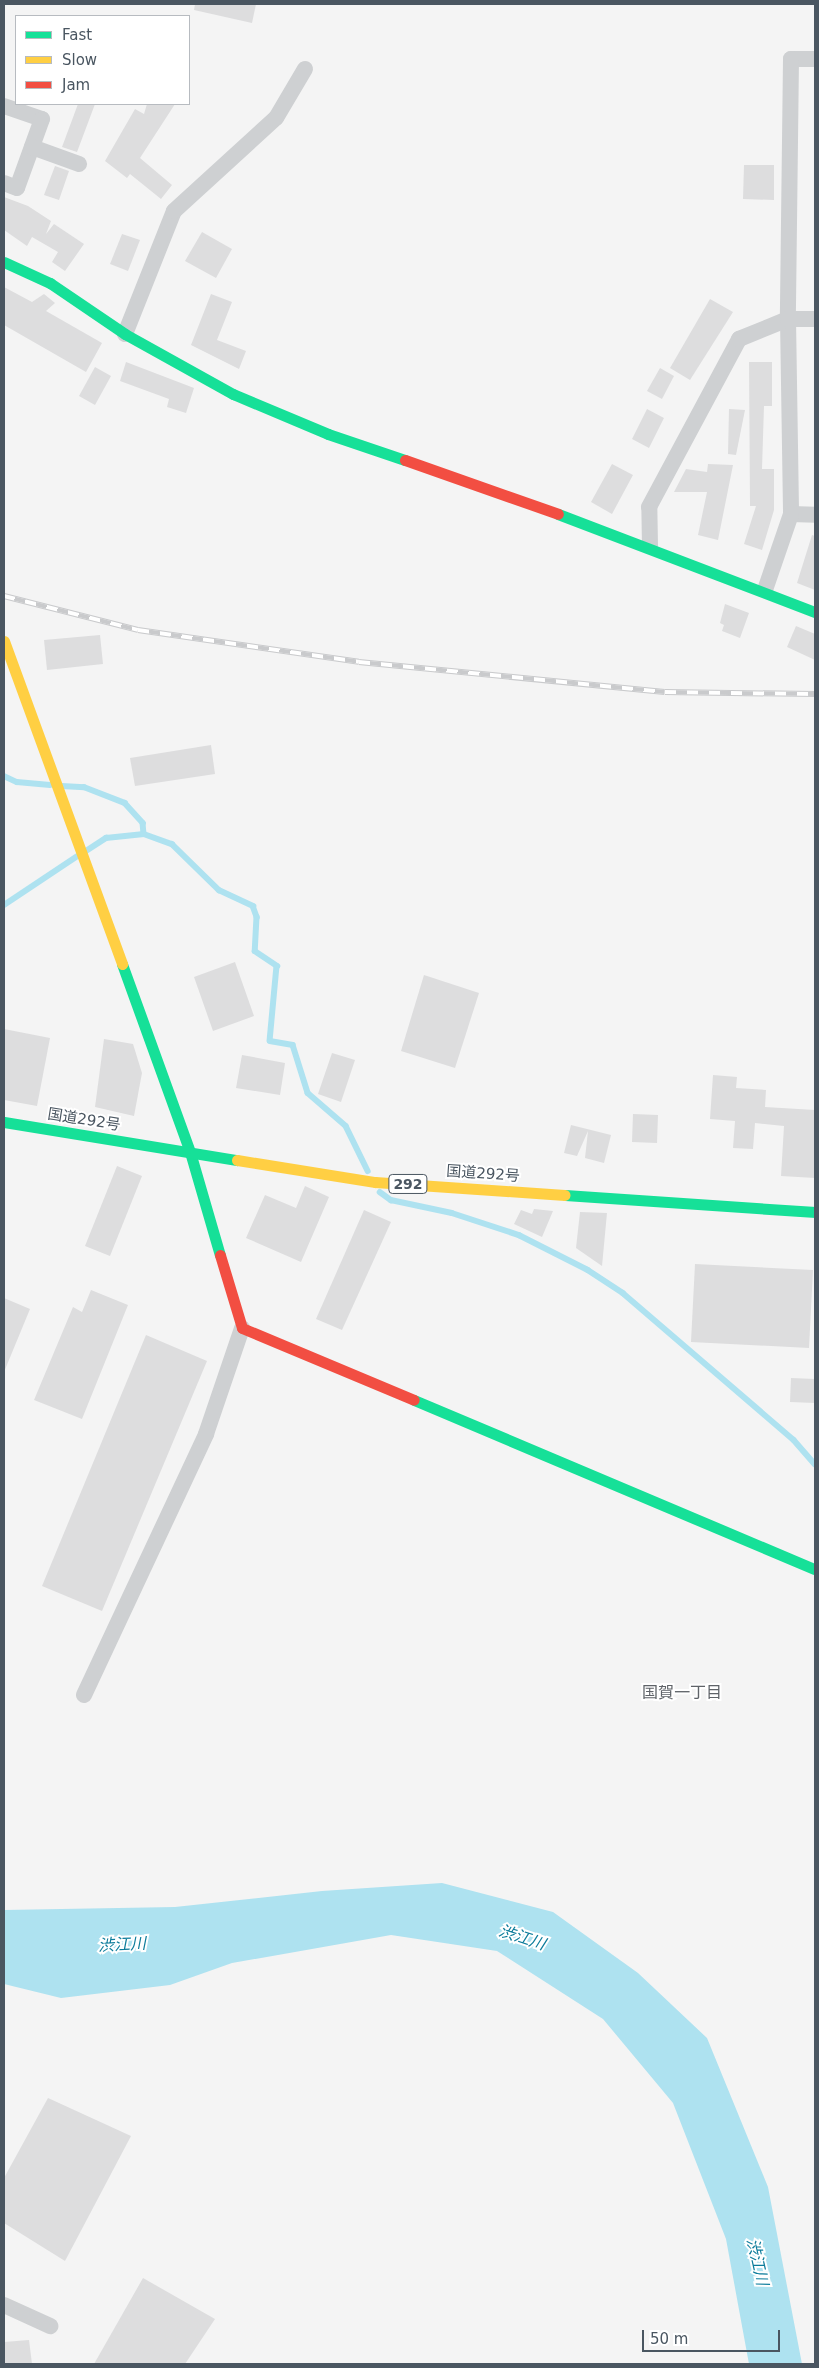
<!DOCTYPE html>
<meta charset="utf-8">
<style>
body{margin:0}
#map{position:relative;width:819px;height:2368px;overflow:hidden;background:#f4f4f4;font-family:"DejaVu Sans","Noto Sans JP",sans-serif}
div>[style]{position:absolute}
.water>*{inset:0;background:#aee2f0}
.stream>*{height:5.5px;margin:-2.75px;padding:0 2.75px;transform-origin:2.75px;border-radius:2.75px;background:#aee2f0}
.building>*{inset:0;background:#ddddde}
.street>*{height:16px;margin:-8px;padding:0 8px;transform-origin:8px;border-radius:8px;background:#ced0d2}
.fast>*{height:11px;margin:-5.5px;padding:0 5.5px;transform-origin:5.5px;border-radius:5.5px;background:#16e098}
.slow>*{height:11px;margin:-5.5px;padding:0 5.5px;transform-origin:5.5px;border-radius:5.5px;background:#ffcf43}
.jam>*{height:11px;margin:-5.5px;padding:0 5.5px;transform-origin:5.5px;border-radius:5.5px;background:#f24e42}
.rail>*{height:5.5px;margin-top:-2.75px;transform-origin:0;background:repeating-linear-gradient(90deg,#fff 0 11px,#c9cacc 0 22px);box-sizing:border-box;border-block:1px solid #c9cacc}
span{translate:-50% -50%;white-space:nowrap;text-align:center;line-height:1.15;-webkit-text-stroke:4px #fff;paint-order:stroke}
.shield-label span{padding:1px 4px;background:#fff;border:1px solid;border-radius:4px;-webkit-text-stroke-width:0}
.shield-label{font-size:14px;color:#4a5661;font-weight:700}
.street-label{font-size:15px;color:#4a5661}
.neighbourhood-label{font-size:16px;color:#5f6368}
.water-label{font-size:16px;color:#0c7c9b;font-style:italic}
.frame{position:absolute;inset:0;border:5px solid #4a5661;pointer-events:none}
.legend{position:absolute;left:15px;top:15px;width:175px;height:90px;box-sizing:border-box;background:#fff;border:1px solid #b7bbc0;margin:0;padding:6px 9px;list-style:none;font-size:15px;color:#4a5661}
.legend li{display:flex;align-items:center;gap:10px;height:25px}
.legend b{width:25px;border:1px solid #b7bbc0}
.scale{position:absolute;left:642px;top:2330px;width:138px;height:22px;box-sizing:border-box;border:2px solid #4a5661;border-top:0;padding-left:6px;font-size:15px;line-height:18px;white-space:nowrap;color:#4a5661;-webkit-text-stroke:4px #fff;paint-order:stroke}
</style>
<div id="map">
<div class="water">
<i style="clip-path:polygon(442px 1883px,553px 1912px,638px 1973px,707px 2038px,768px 2187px,802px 2364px,749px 2364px,726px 2239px,673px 2103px,603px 2019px,497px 1951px,391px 1935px,232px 1963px,170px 1985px,61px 1998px,4px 1984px,4px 1910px,175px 1907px,322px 1891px)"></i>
</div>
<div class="stream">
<i style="left:4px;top:776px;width:14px;rotate:25deg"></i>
<i style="left:17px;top:782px;width:33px;rotate:5deg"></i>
<i style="left:62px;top:786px;width:22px;rotate:3deg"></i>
<i style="left:84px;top:787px;width:44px;rotate:21.3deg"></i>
<i style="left:125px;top:803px;width:27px;rotate:48deg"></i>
<i style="left:143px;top:823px;width:11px;rotate:85deg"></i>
<i style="left:86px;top:851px;width:24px;rotate:-33deg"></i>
<i style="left:106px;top:838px;width:38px;rotate:-6deg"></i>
<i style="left:144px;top:834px;width:30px;rotate:20deg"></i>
<i style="left:172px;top:844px;width:66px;rotate:44.4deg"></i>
<i style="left:219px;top:890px;width:38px;rotate:25deg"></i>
<i style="left:253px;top:906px;width:12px;rotate:70deg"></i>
<i style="left:257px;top:917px;width:34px;rotate:93deg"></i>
<i style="left:255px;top:951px;width:27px;rotate:34deg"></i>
<i style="left:277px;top:966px;width:75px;rotate:95.3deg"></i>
<i style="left:270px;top:1041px;width:23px;rotate:10deg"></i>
<i style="left:293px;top:1045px;width:50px;rotate:72.6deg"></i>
<i style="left:308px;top:1093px;width:50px;rotate:41deg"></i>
<i style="left:346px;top:1126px;width:50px;rotate:63.9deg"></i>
<i style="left:4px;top:905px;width:87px;rotate:-33.7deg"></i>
<i style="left:380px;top:1192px;width:14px;rotate:36deg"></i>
<i style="left:391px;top:1200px;width:62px;rotate:12deg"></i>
<i style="left:452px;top:1213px;width:71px;rotate:18.2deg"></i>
<i style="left:519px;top:1235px;width:77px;rotate:26.9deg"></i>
<i style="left:588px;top:1270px;width:42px;rotate:33.3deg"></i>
<i style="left:623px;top:1293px;width:225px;rotate:40.7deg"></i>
<i style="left:794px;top:1440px;width:32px;rotate:49deg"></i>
</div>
<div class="building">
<i style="clip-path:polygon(195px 4px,256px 4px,252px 23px,194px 10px)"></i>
<i style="clip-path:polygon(78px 104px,95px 104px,77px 152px,62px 147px)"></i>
<i style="clip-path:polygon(147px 104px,175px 104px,140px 158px,172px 185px,161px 199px,130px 174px,127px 178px,105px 161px,135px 109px,144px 114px)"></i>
<i style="clip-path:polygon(744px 165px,774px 165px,774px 200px,743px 199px)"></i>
<i style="clip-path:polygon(55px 166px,69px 171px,59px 200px,44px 195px)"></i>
<i style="clip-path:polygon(4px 197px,28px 206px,51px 221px,46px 234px,54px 224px,84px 244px,65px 271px,52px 262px,58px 252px,32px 237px,27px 246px,4px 230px)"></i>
<i style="clip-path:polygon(202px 232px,232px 249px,216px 278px,185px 261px)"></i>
<i style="clip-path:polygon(122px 234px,140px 240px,128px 271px,110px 264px)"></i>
<i style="clip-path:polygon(4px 287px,32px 302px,44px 294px,55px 303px,46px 311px,102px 343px,86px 372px,4px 325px)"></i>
<i style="clip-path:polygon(211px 294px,232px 302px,217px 340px,246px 351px,239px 369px,191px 345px)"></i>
<i style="clip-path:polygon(710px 299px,733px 312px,690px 380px,670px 368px)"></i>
<i style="clip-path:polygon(126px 362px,194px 388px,186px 413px,167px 407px,169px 399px,120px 381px)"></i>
<i style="clip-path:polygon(749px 362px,772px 362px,772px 406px,764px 406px,762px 469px,774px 469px,774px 510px,762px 550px,744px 544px,756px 506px,750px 506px)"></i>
<i style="clip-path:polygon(95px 367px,111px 376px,95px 405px,79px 396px)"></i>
<i style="clip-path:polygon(660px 368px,674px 376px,662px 399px,647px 391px)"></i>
<i style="clip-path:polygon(647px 409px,664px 418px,649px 448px,632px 439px)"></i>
<i style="clip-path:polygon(729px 409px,745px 410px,736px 455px,728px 454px)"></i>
<i style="clip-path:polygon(612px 464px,633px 475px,612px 514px,591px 502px)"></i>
<i style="clip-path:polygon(708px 464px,733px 465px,718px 540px,698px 535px,707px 492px,674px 492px,686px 469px,707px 472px)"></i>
<i style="clip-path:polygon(812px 535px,815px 536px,815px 590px,797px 583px)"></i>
<i style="clip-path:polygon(725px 604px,749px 613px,740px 638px,722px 631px,724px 625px,720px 623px)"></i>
<i style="clip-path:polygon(796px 626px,815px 634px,815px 660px,787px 647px)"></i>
<i style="clip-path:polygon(100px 635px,103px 664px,47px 670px,44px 640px)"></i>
<i style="clip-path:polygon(211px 745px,215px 774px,135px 786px,130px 758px)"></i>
<i style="clip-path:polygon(235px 962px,254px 1016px,213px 1031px,194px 977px)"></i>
<i style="clip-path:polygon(424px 975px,479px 993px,455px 1068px,401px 1051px)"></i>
<i style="clip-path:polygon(4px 1029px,50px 1038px,37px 1106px,4px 1100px)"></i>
<i style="clip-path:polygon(104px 1039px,133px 1044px,142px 1073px,134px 1116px,95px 1107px)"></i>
<i style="clip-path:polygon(332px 1053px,355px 1060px,341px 1102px,318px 1094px)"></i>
<i style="clip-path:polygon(242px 1055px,285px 1063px,280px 1095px,236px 1088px)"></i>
<i style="clip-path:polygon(713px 1075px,737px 1077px,736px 1088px,766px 1090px,765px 1107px,815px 1110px,815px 1178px,781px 1176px,784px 1126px,755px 1123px,753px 1149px,733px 1148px,735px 1121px,710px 1119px)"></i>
<i style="clip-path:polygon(633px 1114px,658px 1115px,657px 1143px,632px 1142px)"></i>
<i style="clip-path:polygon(571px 1125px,611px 1135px,604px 1163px,585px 1158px,588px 1131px,577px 1156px,564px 1153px)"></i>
<i style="clip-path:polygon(117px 1166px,142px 1176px,110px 1256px,85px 1246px)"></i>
<i style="clip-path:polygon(305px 1186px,329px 1197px,301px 1262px,246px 1238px,265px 1195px,296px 1208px)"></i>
<i style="clip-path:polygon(534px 1209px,553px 1211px,542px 1237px,514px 1224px,521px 1210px,532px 1214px)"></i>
<i style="clip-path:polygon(364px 1210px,391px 1222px,342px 1330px,316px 1319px)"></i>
<i style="clip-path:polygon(580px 1212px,607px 1213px,602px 1266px,576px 1248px)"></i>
<i style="clip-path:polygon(695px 1264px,813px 1270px,809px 1348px,691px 1342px)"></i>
<i style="clip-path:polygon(91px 1290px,128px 1305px,82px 1419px,34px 1400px,73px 1307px,82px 1312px)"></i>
<i style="clip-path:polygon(4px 1298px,30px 1309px,4px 1372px)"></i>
<i style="clip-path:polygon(146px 1335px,207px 1361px,102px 1611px,42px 1586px)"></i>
<i style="clip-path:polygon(791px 1378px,815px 1379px,815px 1403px,790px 1402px)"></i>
<i style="clip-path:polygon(48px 2098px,131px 2136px,65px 2261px,4px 2223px,4px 2178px)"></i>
<i style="clip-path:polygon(143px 2278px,215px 2319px,185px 2364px,94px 2364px)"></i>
<i style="clip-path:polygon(29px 2340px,32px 2364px,4px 2364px,4px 2342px)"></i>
</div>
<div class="street">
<i style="left:815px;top:59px;width:24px;rotate:180deg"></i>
<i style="left:791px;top:59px;width:260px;rotate:90.7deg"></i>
<i style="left:788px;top:319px;width:195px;rotate:89.1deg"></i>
<i style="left:791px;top:514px;width:24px;rotate:2deg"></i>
<i style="left:4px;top:106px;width:40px;rotate:18.9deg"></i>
<i style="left:42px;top:119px;width:73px;rotate:109.9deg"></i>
<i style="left:17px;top:188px;width:14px;rotate:-159deg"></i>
<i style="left:32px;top:147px;width:50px;rotate:19.9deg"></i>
<i style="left:125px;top:334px;width:132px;rotate:-68.3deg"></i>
<i style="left:174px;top:211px;width:138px;rotate:-42.4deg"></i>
<i style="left:276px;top:118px;width:57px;rotate:-59.4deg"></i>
<i style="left:650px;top:546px;width:39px;rotate:-91deg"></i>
<i style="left:649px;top:507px;width:191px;rotate:-61.8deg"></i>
<i style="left:739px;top:339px;width:53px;rotate:-22.2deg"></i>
<i style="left:788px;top:319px;width:27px"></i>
<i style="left:765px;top:590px;width:80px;rotate:-71.1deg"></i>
<i style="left:84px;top:1695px;width:288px;rotate:-64.9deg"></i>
<i style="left:206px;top:1434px;width:112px;rotate:-71.2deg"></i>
<i style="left:4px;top:2305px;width:51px;rotate:24.5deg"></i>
</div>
<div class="fast">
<i style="left:4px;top:262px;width:51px;rotate:24.5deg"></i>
<i style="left:50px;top:283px;width:91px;rotate:34.2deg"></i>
<i style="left:125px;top:334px;width:124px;rotate:29.1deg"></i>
<i style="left:233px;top:394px;width:103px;rotate:22.8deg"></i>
<i style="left:328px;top:434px;width:81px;rotate:18.7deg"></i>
<i style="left:558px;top:514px;width:275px;rotate:20.9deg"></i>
<i style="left:122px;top:964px;width:200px;rotate:70.1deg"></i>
<i style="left:190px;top:1152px;width:107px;rotate:73.8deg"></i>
<i style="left:4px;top:1122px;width:236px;rotate:9.3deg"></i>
<i style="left:565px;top:1195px;width:251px;rotate:3.9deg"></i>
<i style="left:414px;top:1400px;width:435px;rotate:22.9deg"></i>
</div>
<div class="slow">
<i style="left:4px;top:641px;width:344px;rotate:69.9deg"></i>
<i style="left:237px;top:1160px;width:140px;rotate:9.1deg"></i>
<i style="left:375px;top:1182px;width:190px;rotate:3.9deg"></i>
</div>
<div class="jam">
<i style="left:405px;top:460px;width:162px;rotate:19.4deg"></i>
<i style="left:220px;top:1255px;width:76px;rotate:73.2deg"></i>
<i style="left:242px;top:1328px;width:186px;rotate:22.7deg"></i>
</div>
<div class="rail">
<i style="left:4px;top:596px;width:138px;rotate:14.2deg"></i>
<i style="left:138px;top:630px;width:223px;rotate:8.2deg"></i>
<i style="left:359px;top:662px;width:307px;rotate:5.6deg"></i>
<i style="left:665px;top:692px;width:150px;rotate:0.8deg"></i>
</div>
<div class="shield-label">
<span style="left:408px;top:1184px">292</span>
</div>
<div class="street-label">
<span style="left:84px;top:1120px;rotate:9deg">国道292号</span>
<span style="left:483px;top:1174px;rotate:4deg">国道292号</span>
</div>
<div class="neighbourhood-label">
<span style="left:682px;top:1693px">国賀一丁目</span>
</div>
<div class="water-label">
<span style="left:522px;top:1938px;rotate:18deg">渋江川</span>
<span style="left:122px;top:1945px;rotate:-3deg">渋江川</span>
<span style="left:757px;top:2262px;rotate:77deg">渋江川</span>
</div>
<div class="frame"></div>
<ul class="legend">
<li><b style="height:6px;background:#16e098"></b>Fast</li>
<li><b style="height:6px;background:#ffcf43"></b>Slow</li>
<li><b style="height:6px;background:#f24e42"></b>Jam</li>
</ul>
<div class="scale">50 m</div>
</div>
